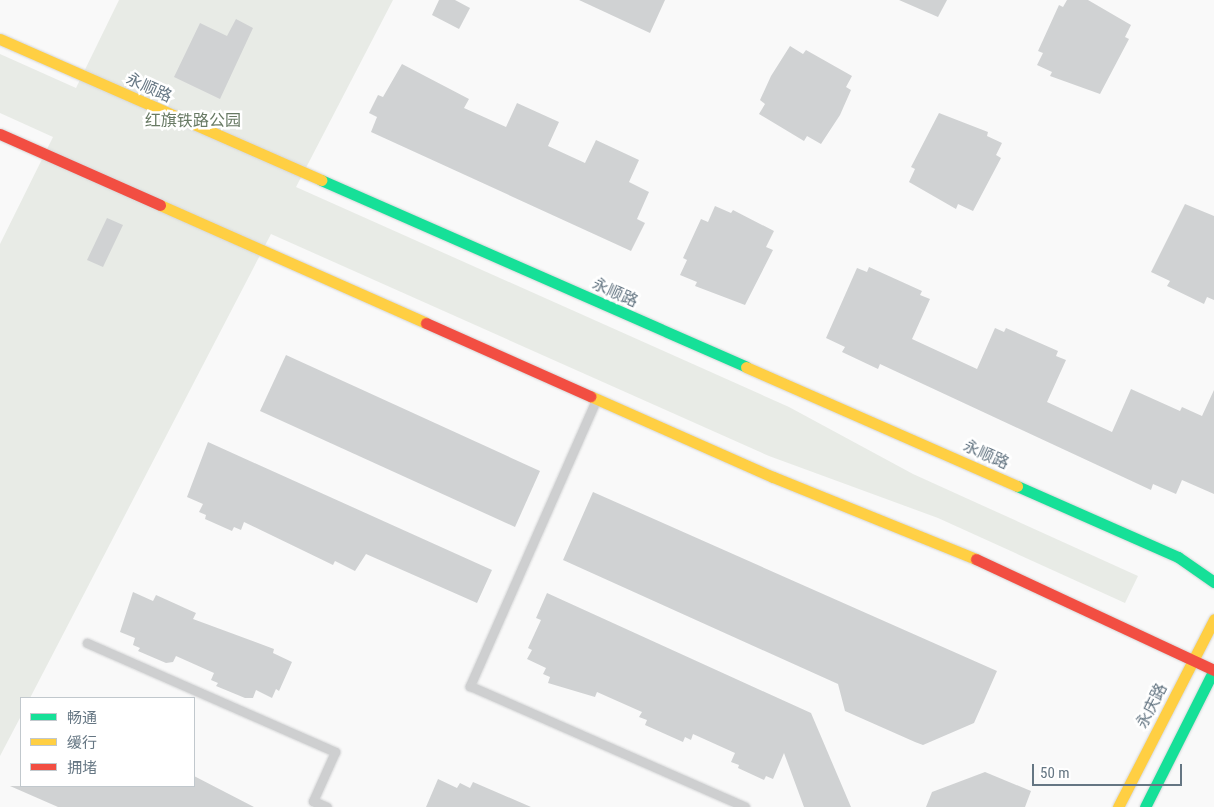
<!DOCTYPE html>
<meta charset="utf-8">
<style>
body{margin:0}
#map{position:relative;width:1214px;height:807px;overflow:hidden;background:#f9f9f9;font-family:"Roboto Condensed","Noto Sans SC",sans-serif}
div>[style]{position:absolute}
.green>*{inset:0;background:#e8ebe6}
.building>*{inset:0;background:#d0d2d3}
.roads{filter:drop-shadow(0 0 1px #d5d6d7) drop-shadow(0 0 1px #d5d6d7)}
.lane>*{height:9px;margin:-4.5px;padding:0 4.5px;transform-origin:4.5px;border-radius:4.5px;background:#cecfd0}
.fast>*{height:11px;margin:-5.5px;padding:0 5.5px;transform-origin:5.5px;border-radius:5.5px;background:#16e098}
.slow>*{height:11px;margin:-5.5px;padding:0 5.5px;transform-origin:5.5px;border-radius:5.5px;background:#ffcf43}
.jam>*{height:11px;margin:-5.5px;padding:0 5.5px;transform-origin:5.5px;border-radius:5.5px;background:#f24e42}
span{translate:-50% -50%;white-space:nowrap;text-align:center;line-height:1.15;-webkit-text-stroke:5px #fff;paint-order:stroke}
.street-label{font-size:16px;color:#657683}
.park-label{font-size:16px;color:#687a64}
.legend{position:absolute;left:20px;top:697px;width:175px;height:90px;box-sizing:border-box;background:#fff;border:1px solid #c1c8cd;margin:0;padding:6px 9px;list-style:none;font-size:15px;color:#657683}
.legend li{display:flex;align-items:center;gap:10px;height:25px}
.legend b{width:25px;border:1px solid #c1c8cd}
.scale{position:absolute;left:1032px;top:764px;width:150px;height:22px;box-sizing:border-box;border:2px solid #657683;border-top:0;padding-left:6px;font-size:15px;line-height:18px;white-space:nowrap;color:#657683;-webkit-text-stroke:4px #fff;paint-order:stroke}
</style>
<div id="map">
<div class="green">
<i style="clip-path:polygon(119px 0,393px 0,296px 187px,789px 407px,913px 474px,1138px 576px,1125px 603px,938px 518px,769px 456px,271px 234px,30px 698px,21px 698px,21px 716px,0 756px,0 244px,53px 137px,0 113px,0 54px,76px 88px)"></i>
</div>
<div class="building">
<i style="clip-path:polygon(439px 0,455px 0,470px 8px,459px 29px,432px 15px)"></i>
<i style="clip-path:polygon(579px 0,665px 0,650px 33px)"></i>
<i style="clip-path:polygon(899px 0,947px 0,938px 17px)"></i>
<i style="clip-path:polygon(1067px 0,1088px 0,1131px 25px,1125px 37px,1129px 39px,1100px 94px,1050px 76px,1052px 72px,1037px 65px,1043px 53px,1038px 51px,1059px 5px,1063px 7px)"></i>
<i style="clip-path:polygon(236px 19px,253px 28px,220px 99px,174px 77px,200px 23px,227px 36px)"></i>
<i style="clip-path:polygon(790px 46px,803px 54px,806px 50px,852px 76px,846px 87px,851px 90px,840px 115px,821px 144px,807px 136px,804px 141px,759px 114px,765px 104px,760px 100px,771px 76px)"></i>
<i style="clip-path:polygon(402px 64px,469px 99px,464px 108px,506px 127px,517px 103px,559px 122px,548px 146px,585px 163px,596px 140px,639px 160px,629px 182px,649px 192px,637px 219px,645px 223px,631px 251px,371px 132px,377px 117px,369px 113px,378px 95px,383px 97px)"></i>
<i style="clip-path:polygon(939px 113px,988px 132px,987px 136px,1002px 143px,996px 155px,1001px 158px,973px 211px,958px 204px,956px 209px,909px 182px,915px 169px,911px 167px)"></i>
<i style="clip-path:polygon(1185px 204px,1214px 216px,1214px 300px,1207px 297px,1204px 304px,1167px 286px,1170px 281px,1151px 272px)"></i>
<i style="clip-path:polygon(715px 206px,731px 213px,733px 210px,774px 231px,766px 247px,773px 250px,745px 305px,695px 286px,697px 282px,680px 275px,687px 260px,683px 258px,701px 219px,708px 222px)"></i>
<i style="clip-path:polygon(107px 218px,123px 225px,103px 267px,87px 260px)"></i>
<i style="clip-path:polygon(869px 267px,922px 291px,920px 295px,930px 299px,912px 339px,977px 369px,995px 328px,1004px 332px,1006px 328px,1058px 351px,1056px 356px,1066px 360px,1047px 402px,1112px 432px,1131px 389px,1180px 411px,1182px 407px,1202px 416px,1214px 390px,1214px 494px,1182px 480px,1176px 494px,1153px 484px,1151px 490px,880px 364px,878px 369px,842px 352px,845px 347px,826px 338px,857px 268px,867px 272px)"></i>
<i style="clip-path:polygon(286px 355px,540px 471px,515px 527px,260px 411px)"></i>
<i style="clip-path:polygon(208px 442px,492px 570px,477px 603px,366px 554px,355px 571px,335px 561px,333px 565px,244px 522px,241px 530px,234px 527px,232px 531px,205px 519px,206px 515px,199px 512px,203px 504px,187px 497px)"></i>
<i style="clip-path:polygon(593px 492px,997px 671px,974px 723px,923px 745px,915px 742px,845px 711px,838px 684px,563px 560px)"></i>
<i style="clip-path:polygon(133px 592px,153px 601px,156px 595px,196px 613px,193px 619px,274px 649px,273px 653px,292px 662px,279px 691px,276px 689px,272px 698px,256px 690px,253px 698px,245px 698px,216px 686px,218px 683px,211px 680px,214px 673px,176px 656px,173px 662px,166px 663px,138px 651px,140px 648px,133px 645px,135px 638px,120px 632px)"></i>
<i style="clip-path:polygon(547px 593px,811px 713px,851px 807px,804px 807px,784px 753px,773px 779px,766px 776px,764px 780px,738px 768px,739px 765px,731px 762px,735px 753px,693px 734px,691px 740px,685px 737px,683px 742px,645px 725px,647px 720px,639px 717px,642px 712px,597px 692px,595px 697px,548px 683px,550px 677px,543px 674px,546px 668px,527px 659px,532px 650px,528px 648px,541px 620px,536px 618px)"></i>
<i style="clip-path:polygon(985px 772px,1031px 791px,1025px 807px,926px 807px,932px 792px)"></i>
<i style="clip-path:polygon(194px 776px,254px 807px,58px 807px,10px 786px,194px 786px)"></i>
<i style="clip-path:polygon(438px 779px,457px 788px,460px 783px,470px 788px,473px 782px,531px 807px,426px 807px)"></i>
</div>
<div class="roads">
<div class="lane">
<i style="left:596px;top:400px;width:313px;rotate:113.8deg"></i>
<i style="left:470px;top:686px;width:300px;rotate:23.7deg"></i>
<i style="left:87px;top:643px;width:271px;rotate:23.7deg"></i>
<i style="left:335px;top:752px;width:54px;rotate:114.2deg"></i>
<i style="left:313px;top:801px;width:15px;rotate:23deg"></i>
</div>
<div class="fast">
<i style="left:321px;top:180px;width:464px;rotate:23.7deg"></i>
<i style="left:1017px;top:486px;width:176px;rotate:23.8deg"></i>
<i style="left:1178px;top:557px;width:44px;rotate:34.8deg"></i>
<i style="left:1145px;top:807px;width:153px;rotate:-63.3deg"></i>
</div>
<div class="slow">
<i style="left:0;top:39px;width:351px;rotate:23.7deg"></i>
<i style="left:160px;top:205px;width:291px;rotate:23.9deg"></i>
<i style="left:746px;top:367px;width:296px;rotate:23.7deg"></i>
<i style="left:590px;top:396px;width:200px;rotate:23.9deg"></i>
<i style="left:773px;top:477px;width:219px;rotate:22deg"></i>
<i style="left:1118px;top:807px;width:211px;rotate:-62.9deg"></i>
</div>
<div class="jam">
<i style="left:0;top:134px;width:175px;rotate:23.9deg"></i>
<i style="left:426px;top:323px;width:180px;rotate:24deg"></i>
<i style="left:976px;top:559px;width:263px;rotate:25deg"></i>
</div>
</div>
<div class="street-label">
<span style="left:149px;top:88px;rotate:24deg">永顺路</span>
<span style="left:615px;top:293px;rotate:24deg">永顺路</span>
<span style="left:986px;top:455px;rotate:24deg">永顺路</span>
<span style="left:1152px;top:706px;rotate:-63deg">永庆路</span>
</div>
<div class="park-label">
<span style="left:193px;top:121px">红旗铁路公园</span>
</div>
<ul class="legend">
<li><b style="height:6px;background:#16e098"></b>畅通</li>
<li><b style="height:6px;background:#ffcf43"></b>缓行</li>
<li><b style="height:6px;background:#f24e42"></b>拥堵</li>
</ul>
<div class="scale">50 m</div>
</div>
